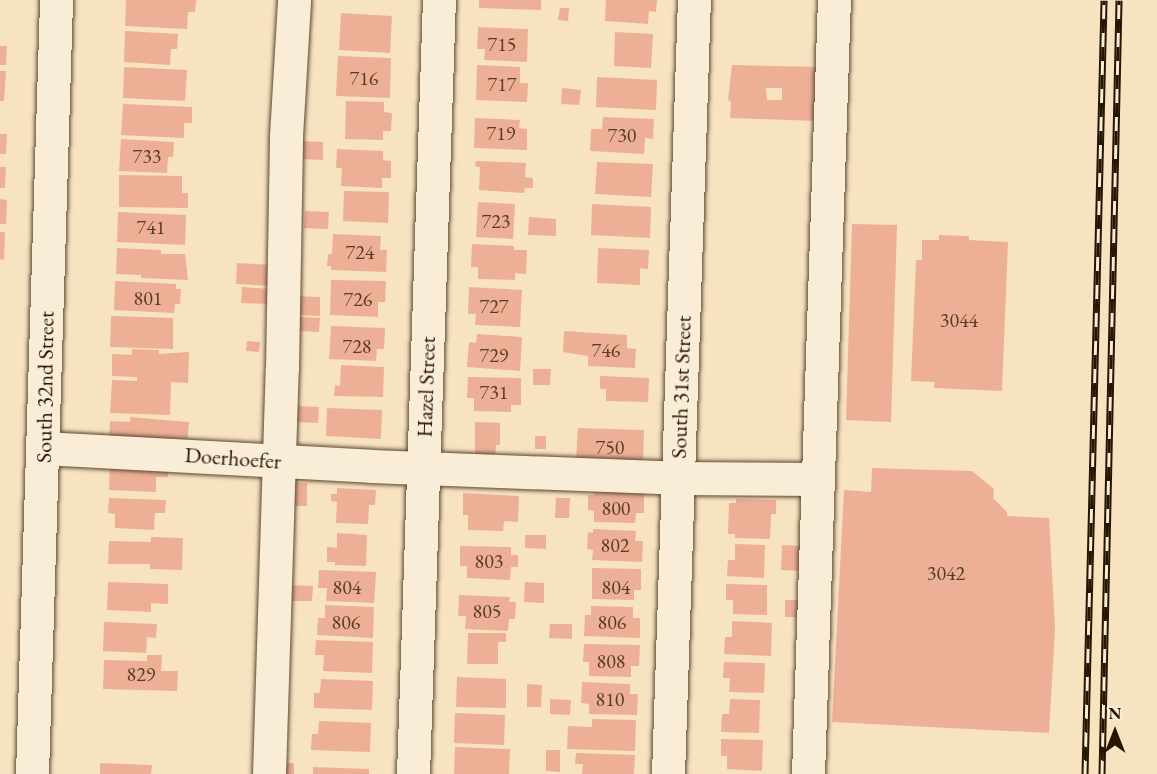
<!DOCTYPE html>
<style>
body{margin:0}
#map{position:relative;width:1157px;height:774px;overflow:hidden;background:#f8e3c1;font-family:"EB Garamond",serif}
div>[style]{position:absolute}
.building>*{inset:0;background:#edaf96}
.roads{filter:drop-shadow(0 0 2px #5a4831) drop-shadow(0 0 2px #5a4831)}
.minor>*{height:33px;margin:-16.5px;padding:0 16.5px;transform-origin:16.5px;border-radius:16.5px;background:#faedd7}
.rail>*{height:7px;margin-top:-3.5px;transform-origin:0;background:repeating-linear-gradient(90deg,#faedd7 0 14px,#251501 0 28px);box-sizing:border-box;border-block:2px solid #251501}
span{translate:-50% -50%;white-space:nowrap;text-align:center;line-height:1.15;-webkit-text-stroke:6px #faedd7;paint-order:stroke}
.number-label{font-size:20px;color:#573c26}
.number-label span{-webkit-text-stroke-width:0}
.street-label{font-size:22px;color:#251501}
.north{position:absolute;left:1085px;top:702px;width:60px;height:60px;-webkit-text-stroke:4px #faedd7;paint-order:stroke;rotate:0deg;font-size:16px;font-weight:700;line-height:24px;text-align:center;color:#251501}
.north::after{content:'';display:block;margin:auto;width:21px;height:27px;background:#251501;clip-path:polygon(50% 0,100% 100%,50% 72%,0 100%)}
</style>
<div id="map">
<div class="building">
<i style="clip-path:polygon(126px 0,196px 0,195px 12px,188px 12px,187px 29px,125px 26px)"></i>
<i style="clip-path:polygon(479px 0,541px 0,541px 10px,479px 8px)"></i>
<i style="clip-path:polygon(606px 0,657px 0,656px 12px,649px 11px,648px 24px,605px 21px)"></i>
<i style="clip-path:polygon(560px 8px,569px 8px,568px 21px,558px 20px)"></i>
<i style="clip-path:polygon(341px 13px,392px 16px,390px 53px,339px 50px)"></i>
<i style="clip-path:polygon(478px 27px,528px 29px,527px 62px,484px 60px,485px 49px,477px 49px)"></i>
<i style="clip-path:polygon(125px 31px,178px 34px,177px 49px,171px 49px,170px 65px,124px 62px)"></i>
<i style="clip-path:polygon(615px 32px,653px 34px,651px 68px,614px 66px)"></i>
<i style="clip-path:polygon(0 46px,7px 46px,6px 65px,0 65px)"></i>
<i style="clip-path:polygon(338px 56px,391px 58px,390px 98px,336px 96px)"></i>
<i style="clip-path:polygon(477px 65px,520px 67px,520px 83px,528px 83px,527px 102px,476px 100px)"></i>
<i style="clip-path:polygon(evenodd,732px 65px,819px 67px,817px 121px,730px 118px,731px 102px,728px 100px,732px 65px,766px 88px,782px 88px,782px 100px,767px 100px,766px 88px)"></i>
<i style="clip-path:polygon(124px 67px,187px 70px,185px 101px,123px 98px)"></i>
<i style="clip-path:polygon(0 71px,6px 71px,4px 101px,0 101px)"></i>
<i style="clip-path:polygon(597px 77px,657px 80px,656px 110px,596px 107px)"></i>
<i style="clip-path:polygon(562px 88px,581px 90px,579px 105px,561px 104px)"></i>
<i style="clip-path:polygon(346px 101px,384px 102px,384px 112px,392px 113px,391px 131px,383px 131px,383px 140px,345px 139px)"></i>
<i style="clip-path:polygon(123px 104px,192px 107px,192px 123px,184px 123px,184px 138px,121px 135px)"></i>
<i style="clip-path:polygon(603px 117px,654px 119px,653px 139px,645px 138px,644px 154px,590px 151px,591px 129px,602px 129px)"></i>
<i style="clip-path:polygon(475px 118px,520px 120px,519px 128px,527px 129px,527px 150px,474px 148px)"></i>
<i style="clip-path:polygon(0 134px,7px 134px,6px 154px,0 154px)"></i>
<i style="clip-path:polygon(121px 139px,174px 142px,173px 157px,168px 157px,167px 173px,119px 171px)"></i>
<i style="clip-path:polygon(301px 141px,323px 142px,323px 160px,301px 159px)"></i>
<i style="clip-path:polygon(337px 149px,383px 151px,383px 160px,391px 161px,391px 178px,382px 178px,382px 188px,341px 186px,342px 168px,336px 168px)"></i>
<i style="clip-path:polygon(476px 161px,526px 163px,525px 177px,533px 178px,533px 188px,525px 188px,524px 193px,479px 190px,480px 167px,475px 166px)"></i>
<i style="clip-path:polygon(597px 162px,653px 164px,651px 197px,595px 194px)"></i>
<i style="clip-path:polygon(0 167px,6px 167px,5px 188px,0 188px)"></i>
<i style="clip-path:polygon(119px 175px,182px 176px,182px 193px,188px 193px,188px 208px,119px 207px)"></i>
<i style="clip-path:polygon(344px 191px,389px 192px,388px 223px,343px 221px)"></i>
<i style="clip-path:polygon(0 199px,7px 200px,6px 224px,0 224px)"></i>
<i style="clip-path:polygon(478px 202px,515px 204px,513px 239px,476px 237px)"></i>
<i style="clip-path:polygon(592px 204px,651px 207px,650px 238px,591px 235px)"></i>
<i style="clip-path:polygon(305px 211px,329px 212px,328px 229px,304px 228px)"></i>
<i style="clip-path:polygon(118px 212px,186px 215px,185px 245px,117px 242px)"></i>
<i style="clip-path:polygon(529px 217px,556px 219px,556px 236px,528px 235px)"></i>
<i style="clip-path:polygon(852px 224px,897px 225px,891px 422px,846px 420px)"></i>
<i style="clip-path:polygon(0 232px,5px 232px,4px 260px,0 259px)"></i>
<i style="clip-path:polygon(333px 234px,381px 236px,380px 250px,387px 250px,386px 272px,331px 270px,331px 266px,327px 266px,328px 254px,332px 254px)"></i>
<i style="clip-path:polygon(939px 235px,969px 236px,969px 240px,1008px 242px,1002px 391px,934px 388px,935px 382px,911px 381px,916px 260px,922px 260px,922px 240px,939px 240px)"></i>
<i style="clip-path:polygon(472px 244px,514px 246px,514px 250px,527px 250px,526px 274px,515px 273px,515px 280px,478px 279px,478px 267px,471px 267px)"></i>
<i style="clip-path:polygon(117px 248px,161px 250px,161px 254px,185px 254px,188px 280px,141px 278px,141px 275px,116px 274px)"></i>
<i style="clip-path:polygon(598px 248px,649px 250px,648px 269px,640px 268px,640px 285px,597px 283px)"></i>
<i style="clip-path:polygon(237px 263px,274px 265px,273px 286px,236px 284px)"></i>
<i style="clip-path:polygon(331px 280px,386px 281px,385px 302px,378px 302px,378px 317px,330px 315px)"></i>
<i style="clip-path:polygon(115px 281px,176px 284px,176px 289px,181px 289px,180px 304px,175px 304px,174px 313px,114px 310px)"></i>
<i style="clip-path:polygon(242px 287px,270px 289px,270px 304px,241px 303px)"></i>
<i style="clip-path:polygon(469px 287px,522px 290px,520px 327px,475px 325px,476px 314px,468px 314px)"></i>
<i style="clip-path:polygon(295px 296px,320px 297px,320px 316px,294px 315px)"></i>
<i style="clip-path:polygon(111px 316px,173px 318px,173px 349px,110px 347px)"></i>
<i style="clip-path:polygon(298px 317px,320px 318px,319px 332px,297px 331px)"></i>
<i style="clip-path:polygon(331px 326px,385px 328px,384px 349px,377px 349px,376px 361px,329px 359px)"></i>
<i style="clip-path:polygon(564px 331px,627px 335px,627px 348px,636px 349px,635px 368px,588px 366px,588px 356px,563px 352px)"></i>
<i style="clip-path:polygon(477px 334px,522px 337px,520px 371px,467px 367px,469px 342px,476px 343px)"></i>
<i style="clip-path:polygon(247px 341px,260px 342px,259px 352px,246px 351px)"></i>
<i style="clip-path:polygon(132px 349px,159px 350px,159px 354px,189px 352px,188px 383px,171px 382px,170px 415px,110px 413px,112px 380px,137px 381px,137px 377px,112px 376px,112px 354px,132px 355px)"></i>
<i style="clip-path:polygon(341px 365px,384px 367px,383px 397px,334px 396px,335px 385px,340px 386px)"></i>
<i style="clip-path:polygon(533px 369px,551px 369px,550px 385px,533px 385px)"></i>
<i style="clip-path:polygon(600px 376px,649px 378px,648px 402px,606px 401px,606px 389px,600px 389px)"></i>
<i style="clip-path:polygon(468px 377px,521px 378px,521px 405px,511px 405px,511px 412px,474px 411px,474px 398px,467px 398px)"></i>
<i style="clip-path:polygon(296px 406px,319px 407px,318px 423px,296px 422px)"></i>
<i style="clip-path:polygon(327px 408px,382px 410px,381px 439px,326px 436px)"></i>
<i style="clip-path:polygon(130px 417px,189px 422px,187px 449px,109px 441px,110px 421px,130px 422px)"></i>
<i style="clip-path:polygon(475px 422px,500px 423px,500px 445px,496px 445px,495px 457px,475px 456px)"></i>
<i style="clip-path:polygon(578px 428px,644px 430px,643px 463px,576px 460px)"></i>
<i style="clip-path:polygon(535px 436px,546px 436px,546px 449px,535px 449px)"></i>
<i style="clip-path:polygon(110px 461px,168px 463px,168px 477px,156px 477px,156px 492px,109px 490px)"></i>
<i style="clip-path:polygon(872px 468px,972px 471px,994px 489px,993px 498px,1007px 512px,1007px 516px,1049px 518px,1055px 629px,1049px 733px,832px 722px,844px 490px,871px 492px)"></i>
<i style="clip-path:polygon(291px 483px,307px 483px,307px 506px,291px 506px)"></i>
<i style="clip-path:polygon(337px 488px,376px 490px,375px 505px,369px 505px,368px 524px,336px 523px,337px 502px,331px 501px,331px 494px,337px 494px)"></i>
<i style="clip-path:polygon(594px 491px,644px 492px,644px 513px,636px 513px,635px 523px,594px 522px,594px 511px,588px 510px,588px 495px,594px 495px)"></i>
<i style="clip-path:polygon(463px 493px,519px 496px,518px 522px,504px 521px,503px 531px,468px 530px,468px 515px,463px 515px)"></i>
<i style="clip-path:polygon(109px 498px,166px 500px,165px 513px,155px 513px,154px 530px,115px 528px,115px 514px,108px 513px)"></i>
<i style="clip-path:polygon(556px 498px,570px 498px,569px 518px,555px 518px)"></i>
<i style="clip-path:polygon(736px 499px,776px 500px,776px 514px,771px 514px,770px 539px,735px 538px,735px 534px,728px 534px,729px 503px,736px 503px)"></i>
<i style="clip-path:polygon(593px 529px,636px 531px,635px 541px,643px 541px,642px 562px,592px 560px,593px 550px,587px 549px,588px 532px,593px 533px)"></i>
<i style="clip-path:polygon(337px 533px,367px 535px,366px 566px,335px 565px,335px 562px,327px 562px,327px 547px,337px 548px)"></i>
<i style="clip-path:polygon(525px 535px,546px 535px,546px 549px,525px 548px)"></i>
<i style="clip-path:polygon(151px 537px,183px 538px,182px 570px,150px 569px,150px 564px,108px 564px,109px 541px,151px 542px)"></i>
<i style="clip-path:polygon(735px 544px,765px 545px,764px 578px,727px 576px,728px 560px,735px 560px)"></i>
<i style="clip-path:polygon(782px 545px,807px 546px,807px 571px,781px 570px)"></i>
<i style="clip-path:polygon(460px 546px,511px 547px,511px 555px,518px 555px,518px 567px,511px 567px,510px 580px,467px 578px,467px 566px,460px 566px)"></i>
<i style="clip-path:polygon(592px 568px,641px 569px,641px 590px,634px 590px,634px 600px,592px 599px)"></i>
<i style="clip-path:polygon(319px 570px,376px 572px,374px 603px,326px 601px,327px 588px,318px 588px)"></i>
<i style="clip-path:polygon(108px 582px,168px 584px,168px 604px,151px 603px,151px 612px,107px 610px)"></i>
<i style="clip-path:polygon(525px 582px,544px 583px,544px 603px,524px 602px)"></i>
<i style="clip-path:polygon(726px 584px,767px 585px,767px 615px,733px 614px,733px 600px,726px 600px)"></i>
<i style="clip-path:polygon(291px 585px,313px 586px,312px 601px,291px 601px)"></i>
<i style="clip-path:polygon(459px 595px,510px 597px,509px 602px,516px 602px,515px 619px,509px 619px,508px 631px,465px 629px,466px 616px,458px 616px)"></i>
<i style="clip-path:polygon(785px 600px,806px 600px,806px 617px,785px 617px)"></i>
<i style="clip-path:polygon(325px 605px,374px 607px,373px 638px,317px 635px,318px 618px,325px 618px)"></i>
<i style="clip-path:polygon(591px 606px,633px 607px,633px 618px,640px 618px,640px 638px,584px 636px,585px 615px,591px 615px)"></i>
<i style="clip-path:polygon(732px 621px,772px 623px,771px 656px,724px 654px,725px 637px,732px 637px)"></i>
<i style="clip-path:polygon(104px 622px,157px 624px,156px 638px,147px 637px,146px 653px,103px 651px)"></i>
<i style="clip-path:polygon(550px 624px,572px 624px,572px 639px,549px 638px)"></i>
<i style="clip-path:polygon(468px 633px,506px 633px,506px 642px,498px 642px,498px 664px,467px 664px)"></i>
<i style="clip-path:polygon(316px 640px,373px 642px,372px 673px,323px 671px,324px 655px,315px 655px)"></i>
<i style="clip-path:polygon(584px 644px,640px 645px,639px 666px,631px 666px,631px 677px,589px 676px,589px 662px,583px 662px)"></i>
<i style="clip-path:polygon(147px 655px,162px 655px,161px 671px,178px 671px,177px 691px,103px 689px,104px 660px,147px 661px)"></i>
<i style="clip-path:polygon(724px 662px,765px 663px,764px 693px,729px 692px,730px 678px,723px 678px)"></i>
<i style="clip-path:polygon(457px 677px,506px 679px,506px 708px,456px 707px)"></i>
<i style="clip-path:polygon(321px 679px,373px 681px,372px 710px,314px 708px,314px 693px,320px 693px)"></i>
<i style="clip-path:polygon(582px 682px,630px 684px,630px 694px,638px 694px,637px 715px,589px 714px,589px 704px,581px 703px)"></i>
<i style="clip-path:polygon(527px 684px,542px 685px,541px 707px,527px 707px)"></i>
<i style="clip-path:polygon(550px 699px,571px 700px,570px 715px,550px 714px)"></i>
<i style="clip-path:polygon(730px 699px,760px 700px,759px 733px,721px 732px,722px 714px,729px 714px)"></i>
<i style="clip-path:polygon(455px 713px,505px 715px,504px 745px,454px 743px)"></i>
<i style="clip-path:polygon(592px 719px,636px 720px,635px 751px,567px 749px,568px 726px,592px 727px)"></i>
<i style="clip-path:polygon(319px 721px,371px 723px,370px 752px,311px 750px,312px 734px,318px 734px)"></i>
<i style="clip-path:polygon(721px 739px,763px 740px,762px 771px,727px 769px,727px 756px,721px 756px)"></i>
<i style="clip-path:polygon(455px 747px,510px 749px,509px 774px,454px 774px)"></i>
<i style="clip-path:polygon(546px 750px,560px 750px,560px 772px,546px 771px)"></i>
<i style="clip-path:polygon(576px 753px,635px 755px,634px 774px,582px 774px,583px 764px,575px 764px)"></i>
<i style="clip-path:polygon(100px 763px,152px 765px,151px 774px,100px 774px)"></i>
<i style="clip-path:polygon(283px 763px,294px 763px,294px 774px,283px 774px)"></i>
<i style="clip-path:polygon(313px 767px,369px 769px,369px 774px,313px 774px)"></i>
</div>
<div class="roads">
<div class="minor">
<i style="left:43px;top:448px;width:328px;rotate:3.1deg"></i>
<i style="left:371px;top:466px;width:307px;rotate:2.2deg"></i>
<i style="left:678px;top:478px;width:139px;rotate:0.4deg"></i>
<i style="left:32px;top:774px;width:774px;rotate:-88.22deg"></i>
<i style="left:269px;top:774px;width:405px;rotate:-88.2deg"></i>
<i style="left:282px;top:369px;width:233px;rotate:-89deg"></i>
<i style="left:286px;top:136px;width:136px;rotate:-86.6deg"></i>
<i style="left:413px;top:774px;width:774px;rotate:-88.08deg"></i>
<i style="left:668px;top:774px;width:774px;rotate:-88.08deg"></i>
<i style="left:808px;top:774px;width:774px;rotate:-88.08deg"></i>
</div>
</div>
<div class="rail">
<i style="left:1085px;top:774px;width:774px;rotate:-88.59deg"></i>
<i style="left:1102px;top:774px;width:774px;rotate:-88.74deg"></i>
</div>
<div class="number-label">
<span style="left:502px;top:44px">715</span>
<span style="left:364px;top:78px">716</span>
<span style="left:502px;top:84px">717</span>
<span style="left:501px;top:133px">719</span>
<span style="left:622px;top:135px">730</span>
<span style="left:147px;top:156px">733</span>
<span style="left:496px;top:221px">723</span>
<span style="left:151px;top:227px">741</span>
<span style="left:360px;top:252px">724</span>
<span style="left:148px;top:298px">801</span>
<span style="left:358px;top:299px">726</span>
<span style="left:494px;top:306px">727</span>
<span style="left:959px;top:320px">3044</span>
<span style="left:357px;top:346px">728</span>
<span style="left:606px;top:350px">746</span>
<span style="left:494px;top:355px">729</span>
<span style="left:494px;top:392px">731</span>
<span style="left:610px;top:447px">750</span>
<span style="left:616px;top:508px">800</span>
<span style="left:615px;top:545px">802</span>
<span style="left:489px;top:561px">803</span>
<span style="left:946px;top:573px">3042</span>
<span style="left:347px;top:587px">804</span>
<span style="left:616px;top:587px">804</span>
<span style="left:487px;top:611px">805</span>
<span style="left:346px;top:622px">806</span>
<span style="left:612px;top:622px">806</span>
<span style="left:611px;top:661px">808</span>
<span style="left:141px;top:674px">829</span>
<span style="left:610px;top:699px">810</span>
</div>
<div class="street-label">
<span style="left:45px;top:387px;rotate:-89deg">South 32nd Street</span>
<span style="left:426px;top:387px;rotate:-88deg">Hazel Street</span>
<span style="left:681px;top:387px;rotate:-88deg">South 31st Street</span>
<span style="left:233px;top:458px;rotate:4deg">Doerhoefer</span>
</div>
<div class="north">N</div>
</div>
